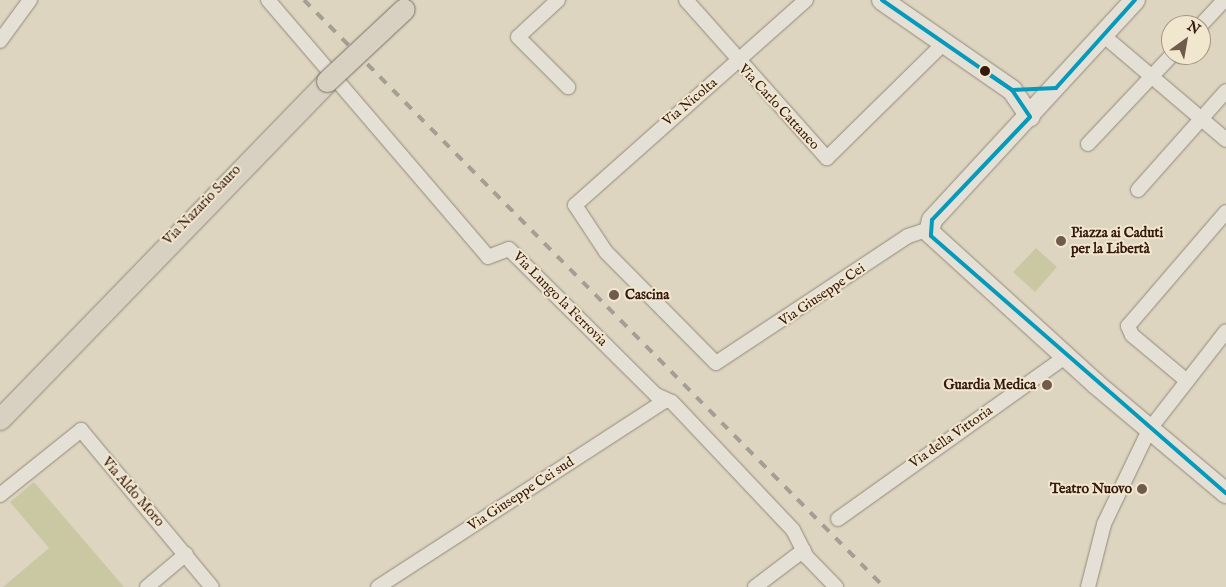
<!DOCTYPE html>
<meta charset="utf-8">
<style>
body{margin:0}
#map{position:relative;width:1226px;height:587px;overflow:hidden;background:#ddd5c0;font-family:"IM FELL English",serif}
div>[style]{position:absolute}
.green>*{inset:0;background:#cac8a2}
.roads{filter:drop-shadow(0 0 1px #92897c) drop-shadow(0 0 1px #92897c)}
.street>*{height:14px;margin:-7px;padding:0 7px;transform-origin:7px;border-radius:7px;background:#e5e0d5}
.secondary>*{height:20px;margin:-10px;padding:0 10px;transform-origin:10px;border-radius:10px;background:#e5e0d5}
.primary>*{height:21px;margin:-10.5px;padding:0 10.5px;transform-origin:10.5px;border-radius:10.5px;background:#d8d1c1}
.rail>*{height:4px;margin-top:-2px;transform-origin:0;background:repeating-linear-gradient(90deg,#a49e95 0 9px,transparent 0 18px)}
.bridges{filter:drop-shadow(0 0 1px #797065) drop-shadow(0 0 1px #797065)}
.primary-bridge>*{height:21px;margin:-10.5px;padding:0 10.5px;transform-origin:10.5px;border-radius:10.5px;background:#d8d1c1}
.bus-1>*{height:4px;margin:-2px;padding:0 2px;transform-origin:2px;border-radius:2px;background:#059abb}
.dots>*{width:14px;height:14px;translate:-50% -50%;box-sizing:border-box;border:2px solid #f1e7ce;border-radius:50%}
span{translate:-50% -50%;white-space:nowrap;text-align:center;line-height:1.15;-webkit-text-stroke:4px #f1e7ce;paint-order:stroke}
.street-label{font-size:14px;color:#35180e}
.poi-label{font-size:14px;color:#35180e;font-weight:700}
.left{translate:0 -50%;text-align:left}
.right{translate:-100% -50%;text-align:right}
.north{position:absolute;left:1161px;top:15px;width:50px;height:50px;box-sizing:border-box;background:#f1e7ce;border:1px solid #a69481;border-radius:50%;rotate:32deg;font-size:14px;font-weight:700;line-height:20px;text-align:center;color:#35180e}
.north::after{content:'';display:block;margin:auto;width:18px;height:22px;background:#705a4c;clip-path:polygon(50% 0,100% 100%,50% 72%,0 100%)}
</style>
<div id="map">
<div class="green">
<i style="clip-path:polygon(1036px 248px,1057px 267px,1035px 292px,1013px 272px)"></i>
<i style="clip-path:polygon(34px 482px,124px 587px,3px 587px,49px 548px,10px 502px)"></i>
</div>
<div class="roads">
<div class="street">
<i style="left:268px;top:0;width:338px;rotate:49.4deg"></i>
<i style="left:488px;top:257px;width:22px;rotate:-21deg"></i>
<i style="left:509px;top:249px;width:207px;rotate:44.8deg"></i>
<i style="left:656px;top:395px;width:17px;rotate:24deg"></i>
<i style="left:672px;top:402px;width:176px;rotate:46.6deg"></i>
<i style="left:793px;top:530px;width:30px;rotate:63deg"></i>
<i style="left:807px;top:557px;width:42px;rotate:46deg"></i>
<i style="left:558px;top:0;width:54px;rotate:137.2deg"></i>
<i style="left:518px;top:37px;width:71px;rotate:45deg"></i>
<i style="left:686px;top:0;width:212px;rotate:48.3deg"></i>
<i style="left:827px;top:158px;width:163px;rotate:-44.5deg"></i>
<i style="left:806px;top:0;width:309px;rotate:138.4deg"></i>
<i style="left:575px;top:205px;width:56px;rotate:56.6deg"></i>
<i style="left:606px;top:252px;width:156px;rotate:45.3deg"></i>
<i style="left:716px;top:363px;width:230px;rotate:-33.5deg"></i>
<i style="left:908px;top:236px;width:22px;rotate:-18deg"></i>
<i style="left:1201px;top:25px;width:34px;rotate:-47deg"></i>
<i style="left:1104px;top:36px;width:160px;rotate:40.4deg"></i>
<i style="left:0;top:41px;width:51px;rotate:-53.8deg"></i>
<i style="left:1088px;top:144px;width:122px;rotate:-46.7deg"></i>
<i style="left:1138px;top:190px;width:132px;rotate:-48.4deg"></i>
<i style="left:1187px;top:381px;width:72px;rotate:-140.1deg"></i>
<i style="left:1132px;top:335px;width:10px;rotate:-114deg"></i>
<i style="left:1128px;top:326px;width:150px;rotate:-49.3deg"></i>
<i style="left:0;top:495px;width:104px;rotate:-38.7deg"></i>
<i style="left:81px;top:430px;width:204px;rotate:50.2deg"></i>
<i style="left:838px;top:519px;width:279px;rotate:-35.5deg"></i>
<i style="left:147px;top:587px;width:51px;rotate:-40.2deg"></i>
<i style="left:378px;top:587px;width:341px;rotate:-33deg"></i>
<i style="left:755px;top:587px;width:61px;rotate:-37.1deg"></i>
<i style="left:1088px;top:587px;width:65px;rotate:-75.7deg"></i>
<i style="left:1104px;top:524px;width:104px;rotate:-64.4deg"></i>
<i style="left:1149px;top:430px;width:125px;rotate:-52.1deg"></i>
</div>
<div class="secondary">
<i style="left:882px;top:0;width:158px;rotate:34.7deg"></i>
<i style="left:1012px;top:90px;width:32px;rotate:56deg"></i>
<i style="left:1135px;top:0;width:299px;rotate:132.7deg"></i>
<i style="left:932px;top:220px;width:12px;rotate:104deg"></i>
<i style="left:929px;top:232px;width:226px;rotate:42.3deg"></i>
<i style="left:1096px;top:384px;width:170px;rotate:40deg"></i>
</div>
<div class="primary">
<i style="left:0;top:419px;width:470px;rotate:-45.9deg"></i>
</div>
</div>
<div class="rail">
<i style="left:304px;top:0;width:825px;rotate:45.34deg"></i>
</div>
<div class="bridges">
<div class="primary-bridge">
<i style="left:327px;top:81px;width:105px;rotate:-43.1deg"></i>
</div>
</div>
<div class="bus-1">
<i style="left:882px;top:0;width:158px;rotate:34.7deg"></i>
<i style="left:1012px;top:90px;width:32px;rotate:56deg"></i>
<i style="left:1030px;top:117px;width:142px;rotate:133.6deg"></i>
<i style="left:932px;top:220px;width:16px;rotate:94deg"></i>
<i style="left:931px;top:236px;width:391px;rotate:41.1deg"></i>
<i style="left:990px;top:75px;width:27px;rotate:34deg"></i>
<i style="left:1012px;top:90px;width:44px;rotate:-2.6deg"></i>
<i style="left:1056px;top:88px;width:118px;rotate:-48.1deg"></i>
</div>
<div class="dots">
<i style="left:985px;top:71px;background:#35180e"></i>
<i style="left:1061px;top:241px;background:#705a4c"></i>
<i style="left:614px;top:295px;background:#705a4c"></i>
<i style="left:1047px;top:385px;background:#705a4c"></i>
<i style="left:1142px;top:489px;background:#705a4c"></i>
</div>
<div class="street-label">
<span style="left:690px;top:102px;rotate:-40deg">Via Nicolta</span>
<span style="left:779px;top:107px;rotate:47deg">Via Carlo Cattaneo</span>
<span style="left:202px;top:205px;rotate:-46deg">Via Nazario Sauro</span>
<span style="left:822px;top:295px;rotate:-34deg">Via Giuseppe Cei</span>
<span style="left:560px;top:299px;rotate:45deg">Via Lungo la Ferrovia</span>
<span style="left:951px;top:437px;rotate:-35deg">Via della Vittoria</span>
<span style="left:133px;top:492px;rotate:49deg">Via Aldo Moro</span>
<span style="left:521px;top:494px;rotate:-33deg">Via Giuseppe Cei sud</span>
</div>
<div class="poi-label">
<span class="left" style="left:1071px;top:241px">Piazza ai Caduti<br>per la Libertà</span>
<span class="left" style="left:625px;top:295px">Cascina</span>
<span class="right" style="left:1036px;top:385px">Guardia Medica</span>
<span class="right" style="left:1132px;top:489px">Teatro Nuovo</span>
</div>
<div class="north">N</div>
</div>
